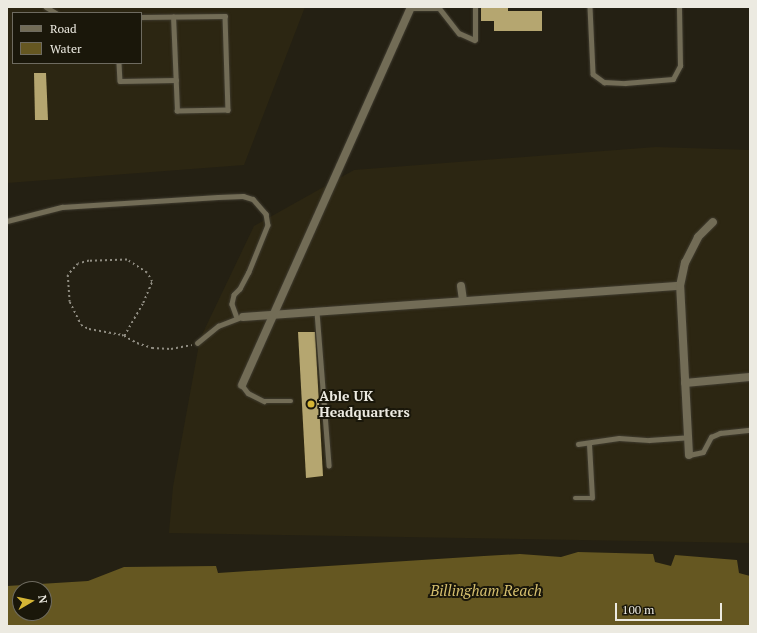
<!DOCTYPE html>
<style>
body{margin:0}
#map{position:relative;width:757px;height:633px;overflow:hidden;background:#242013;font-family:"PT Serif",serif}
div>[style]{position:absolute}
.built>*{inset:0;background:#2c2612}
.water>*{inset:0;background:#655721}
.building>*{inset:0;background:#b5a670}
.path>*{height:1.5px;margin-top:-0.75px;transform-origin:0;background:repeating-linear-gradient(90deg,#8f8c81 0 2px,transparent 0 5px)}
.roads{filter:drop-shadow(0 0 1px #403c30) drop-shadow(0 0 1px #403c30)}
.service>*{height:4.5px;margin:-2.25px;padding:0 2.25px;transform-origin:2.25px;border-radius:2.25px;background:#726c56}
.minor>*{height:8px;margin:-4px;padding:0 4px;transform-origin:4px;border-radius:4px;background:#726c56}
.dots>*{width:11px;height:11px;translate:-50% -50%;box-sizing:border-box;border:2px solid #1a170a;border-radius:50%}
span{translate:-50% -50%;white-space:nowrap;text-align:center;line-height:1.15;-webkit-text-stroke:4px #1a170a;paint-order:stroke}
.poi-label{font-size:14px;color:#eceae1;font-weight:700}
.left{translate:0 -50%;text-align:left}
.water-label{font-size:15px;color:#d5bf6e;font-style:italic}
.frame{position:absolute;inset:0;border:8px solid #eceae1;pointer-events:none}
.legend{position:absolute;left:12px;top:12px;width:130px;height:52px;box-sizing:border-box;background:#1a170a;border:1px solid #6e6b60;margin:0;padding:5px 7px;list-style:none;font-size:12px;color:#eceae1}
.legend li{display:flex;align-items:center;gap:8px;height:20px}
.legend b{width:20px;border:1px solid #6e6b60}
.north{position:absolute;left:12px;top:581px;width:40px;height:40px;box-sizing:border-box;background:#1a170a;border:1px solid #6e6b60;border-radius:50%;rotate:81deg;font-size:11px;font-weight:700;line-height:16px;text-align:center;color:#eceae1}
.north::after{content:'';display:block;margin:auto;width:14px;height:18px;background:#d5b535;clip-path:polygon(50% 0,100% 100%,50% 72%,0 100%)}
.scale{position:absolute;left:615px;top:603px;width:107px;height:18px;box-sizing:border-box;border:2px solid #eceae1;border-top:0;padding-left:5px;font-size:12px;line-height:14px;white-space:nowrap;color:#eceae1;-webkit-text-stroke:3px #1a170a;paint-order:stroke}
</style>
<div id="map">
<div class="built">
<i style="clip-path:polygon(evenodd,7px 7px,305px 7px,244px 165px,7px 183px,7px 7px,13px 13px,141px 13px,141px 63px,13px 63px,13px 13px)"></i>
<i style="clip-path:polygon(656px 147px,750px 150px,750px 543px,169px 533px,173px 487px,200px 339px,254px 226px,354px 170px)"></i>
</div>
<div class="water">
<i style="clip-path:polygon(evenodd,578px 552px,653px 554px,655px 562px,671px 566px,675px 555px,737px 560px,739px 573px,750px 576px,750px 626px,7px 626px,7px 586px,88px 581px,124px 567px,216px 566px,218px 573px,484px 556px,520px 554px,561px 557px,578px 552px,20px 589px,44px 589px,44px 613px,20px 613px,20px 589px)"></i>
</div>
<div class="building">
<i style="clip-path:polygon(481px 7px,508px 7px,508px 11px,542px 11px,542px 31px,494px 31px,494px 21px,481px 21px)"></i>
<i style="clip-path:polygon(34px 73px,46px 73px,48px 120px,35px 120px)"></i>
<i style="clip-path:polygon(298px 332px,315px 332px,323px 476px,306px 478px)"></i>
</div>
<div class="path">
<i style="left:124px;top:336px;width:38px;rotate:-60deg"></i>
<i style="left:143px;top:303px;width:23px;rotate:-67deg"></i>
<i style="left:152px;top:282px;width:10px;rotate:-119deg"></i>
<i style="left:147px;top:273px;width:24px;rotate:-147deg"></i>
<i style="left:127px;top:260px;width:38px;rotate:178deg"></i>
<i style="left:89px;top:261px;width:11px;rotate:165deg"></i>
<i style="left:78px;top:264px;width:15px;rotate:132deg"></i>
<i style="left:68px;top:275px;width:27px;rotate:86deg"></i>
<i style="left:70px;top:302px;width:25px;rotate:64deg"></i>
<i style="left:81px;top:325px;width:9px;rotate:27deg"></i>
<i style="left:89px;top:329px;width:34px;rotate:10deg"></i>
<i style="left:122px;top:335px;width:2px;rotate:27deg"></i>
<i style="left:124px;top:336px;width:15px;rotate:28deg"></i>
<i style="left:137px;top:343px;width:16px;rotate:18deg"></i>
<i style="left:152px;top:348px;width:19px;rotate:3deg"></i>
<i style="left:171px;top:349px;width:21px;rotate:-11deg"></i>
</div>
<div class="roads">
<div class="service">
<i style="left:46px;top:7px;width:12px;rotate:31deg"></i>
<i style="left:590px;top:7px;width:67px;rotate:87.4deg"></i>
<i style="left:593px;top:74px;width:14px;rotate:36deg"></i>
<i style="left:604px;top:82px;width:21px;rotate:3deg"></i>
<i style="left:625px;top:83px;width:48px;rotate:-4.8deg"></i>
<i style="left:673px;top:79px;width:15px;rotate:-62deg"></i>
<i style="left:680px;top:66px;width:59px;rotate:-91deg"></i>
<i style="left:411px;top:9px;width:29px"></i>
<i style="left:440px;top:9px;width:31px;rotate:52deg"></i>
<i style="left:459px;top:33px;width:17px;rotate:24deg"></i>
<i style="left:475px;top:40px;width:33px;rotate:-90deg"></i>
<i style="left:141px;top:17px;width:84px;rotate:-0.7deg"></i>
<i style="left:225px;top:16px;width:94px;rotate:88.2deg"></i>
<i style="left:228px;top:110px;width:51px;rotate:178.9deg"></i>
<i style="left:177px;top:111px;width:94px;rotate:-92.4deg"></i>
<i style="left:119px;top:63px;width:18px;rotate:87deg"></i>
<i style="left:120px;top:81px;width:56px;rotate:-1deg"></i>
<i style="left:7px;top:221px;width:57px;rotate:-14.3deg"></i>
<i style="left:62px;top:207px;width:156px;rotate:-3.7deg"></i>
<i style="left:218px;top:197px;width:25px;rotate:-2deg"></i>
<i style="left:243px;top:196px;width:10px;rotate:17deg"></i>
<i style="left:253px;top:199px;width:20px;rotate:49deg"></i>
<i style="left:266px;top:214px;width:11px;rotate:80deg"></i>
<i style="left:268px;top:225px;width:51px;rotate:112deg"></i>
<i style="left:249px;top:272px;width:19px;rotate:118deg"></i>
<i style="left:240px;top:289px;width:8px;rotate:135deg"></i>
<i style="left:234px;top:295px;width:9px;rotate:103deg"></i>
<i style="left:232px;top:304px;width:15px;rotate:70deg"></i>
<i style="left:317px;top:312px;width:154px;rotate:85.5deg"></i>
<i style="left:197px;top:343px;width:27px;rotate:-39deg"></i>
<i style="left:218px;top:326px;width:22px;rotate:-21deg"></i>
<i style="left:242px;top:385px;width:10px;rotate:53deg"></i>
<i style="left:248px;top:393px;width:18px;rotate:27deg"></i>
<i style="left:264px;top:401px;width:27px"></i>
<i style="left:578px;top:444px;width:41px;rotate:-8.3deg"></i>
<i style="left:619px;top:438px;width:30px;rotate:4deg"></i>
<i style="left:649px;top:440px;width:39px;rotate:-4deg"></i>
<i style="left:689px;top:455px;width:14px;rotate:-12deg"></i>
<i style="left:703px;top:452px;width:17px;rotate:-62deg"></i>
<i style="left:711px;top:437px;width:10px;rotate:-24deg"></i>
<i style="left:720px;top:433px;width:30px;rotate:-6deg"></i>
<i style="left:575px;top:498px;width:17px"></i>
<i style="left:592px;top:498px;width:54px;rotate:-93.2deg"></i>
</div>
<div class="minor">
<i style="left:461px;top:286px;width:15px;rotate:82deg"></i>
<i style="left:243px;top:317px;width:438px;rotate:-4.1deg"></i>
<i style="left:685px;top:383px;width:65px;rotate:-5.3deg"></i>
<i style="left:242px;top:385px;width:414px;rotate:-65.9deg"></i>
<i style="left:689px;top:455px;width:169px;rotate:-93deg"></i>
<i style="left:680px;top:286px;width:24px;rotate:-78deg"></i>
<i style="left:685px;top:263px;width:29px;rotate:-63deg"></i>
<i style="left:698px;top:237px;width:21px;rotate:-45deg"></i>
</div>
</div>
<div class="dots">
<i style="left:311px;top:404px;background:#d5b535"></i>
</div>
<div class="poi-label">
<span class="left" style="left:319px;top:404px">Able UK<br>Headquarters</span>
</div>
<div class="water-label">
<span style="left:486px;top:591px">Billingham Reach</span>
</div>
<div class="frame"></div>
<ul class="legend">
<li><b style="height:5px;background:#726c56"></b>Road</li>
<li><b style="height:11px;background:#655721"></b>Water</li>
</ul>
<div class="north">N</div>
<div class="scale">100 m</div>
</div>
